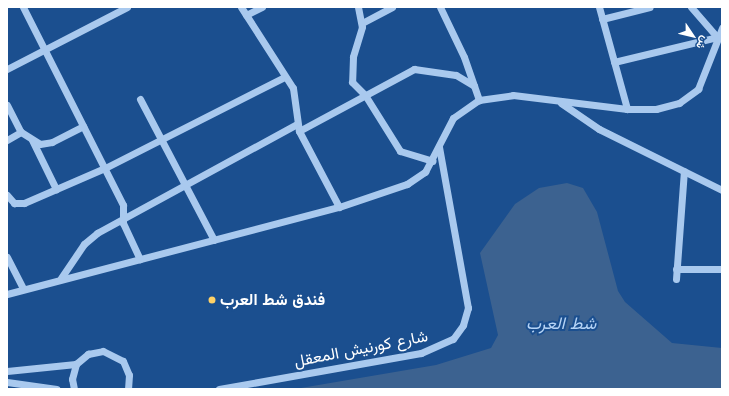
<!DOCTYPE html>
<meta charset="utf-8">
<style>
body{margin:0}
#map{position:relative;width:729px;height:396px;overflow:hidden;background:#1b4f8f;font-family:Jost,Vazirmatn,sans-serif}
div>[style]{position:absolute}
.water>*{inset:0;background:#3c6290}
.minor>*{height:7px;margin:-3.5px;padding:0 3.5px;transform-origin:3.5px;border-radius:3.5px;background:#a9c9ee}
.dots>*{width:11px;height:11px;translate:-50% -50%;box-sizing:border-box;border:2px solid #1b4f8f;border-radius:50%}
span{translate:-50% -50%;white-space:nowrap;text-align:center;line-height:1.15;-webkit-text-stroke:4px #1b4f8f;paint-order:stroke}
.poi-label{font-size:16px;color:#fff;font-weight:700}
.left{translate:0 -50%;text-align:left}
.street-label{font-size:16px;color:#fff}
.water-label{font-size:17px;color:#b5d3f5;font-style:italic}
.frame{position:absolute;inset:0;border:8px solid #fff;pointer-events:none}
.north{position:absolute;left:673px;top:16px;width:40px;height:40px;-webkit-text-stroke:3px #1b4f8f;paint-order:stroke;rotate:125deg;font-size:11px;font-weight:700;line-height:16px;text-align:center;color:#fff}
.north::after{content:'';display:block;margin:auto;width:14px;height:18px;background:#fff;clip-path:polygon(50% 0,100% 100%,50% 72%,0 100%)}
</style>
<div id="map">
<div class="water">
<i style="clip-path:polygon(567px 183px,583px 188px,597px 212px,618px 291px,625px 302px,672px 343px,722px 348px,722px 389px,295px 389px,436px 365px,491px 348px,498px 335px,480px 253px,515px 204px,539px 188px)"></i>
</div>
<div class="minor">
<i style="left:23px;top:7px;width:222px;rotate:63.2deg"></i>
<i style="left:123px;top:205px;width:18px;rotate:90deg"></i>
<i style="left:123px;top:223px;width:40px;rotate:65deg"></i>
<i style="left:241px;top:7px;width:96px;rotate:57.3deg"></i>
<i style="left:293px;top:88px;width:43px;rotate:82.1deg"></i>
<i style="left:299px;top:131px;width:86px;rotate:62.2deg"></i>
<i style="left:358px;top:7px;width:20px;rotate:79deg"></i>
<i style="left:362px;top:27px;width:31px;rotate:107deg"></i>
<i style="left:353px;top:57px;width:25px;rotate:92deg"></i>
<i style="left:352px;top:82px;width:18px;rotate:45deg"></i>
<i style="left:365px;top:95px;width:66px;rotate:58deg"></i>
<i style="left:400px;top:151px;width:34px;rotate:17deg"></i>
<i style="left:440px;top:7px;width:55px;rotate:64.4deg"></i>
<i style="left:464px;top:57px;width:46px;rotate:70.8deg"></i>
<i style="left:599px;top:7px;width:106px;rotate:74.6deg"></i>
<i style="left:691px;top:7px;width:40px;rotate:49deg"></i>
<i style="left:246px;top:15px;width:18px;rotate:-27deg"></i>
<i style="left:602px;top:19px;width:49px;rotate:-14deg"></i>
<i style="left:362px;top:23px;width:34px;rotate:-28deg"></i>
<i style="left:614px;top:62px;width:106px;rotate:-13.6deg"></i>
<i style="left:7px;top:69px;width:135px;rotate:-27.3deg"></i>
<i style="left:140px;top:99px;width:159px;rotate:62.3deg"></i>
<i style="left:561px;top:103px;width:46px;rotate:34.4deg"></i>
<i style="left:599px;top:129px;width:137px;rotate:26.4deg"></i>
<i style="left:7px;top:105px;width:30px;rotate:63deg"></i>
<i style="left:21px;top:132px;width:22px;rotate:32deg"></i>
<i style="left:40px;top:144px;width:12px;rotate:-9deg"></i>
<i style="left:52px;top:142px;width:35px;rotate:-27deg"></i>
<i style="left:299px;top:131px;width:131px;rotate:-28.3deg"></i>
<i style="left:414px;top:69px;width:42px;rotate:8.1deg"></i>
<i style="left:456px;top:75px;width:21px;rotate:31deg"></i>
<i style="left:7px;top:140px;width:16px;rotate:-30deg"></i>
<i style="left:32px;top:140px;width:55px;rotate:63.9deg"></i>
<i style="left:7px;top:195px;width:11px;rotate:49deg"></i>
<i style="left:14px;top:203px;width:10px"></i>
<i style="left:24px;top:203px;width:88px;rotate:-23.4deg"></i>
<i style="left:105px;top:168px;width:201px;rotate:-26.9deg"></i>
<i style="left:7px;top:257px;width:35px;rotate:63deg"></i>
<i style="left:676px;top:269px;width:46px"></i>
<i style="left:61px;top:278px;width:41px;rotate:-55.9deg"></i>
<i style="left:84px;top:244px;width:17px;rotate:-40deg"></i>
<i style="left:97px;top:233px;width:228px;rotate:-28.6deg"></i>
<i style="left:676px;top:279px;width:108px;rotate:-85.8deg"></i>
<i style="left:7px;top:294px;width:343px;rotate:-14.7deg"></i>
<i style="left:339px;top:207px;width:72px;rotate:-18.7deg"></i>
<i style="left:407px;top:184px;width:22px;rotate:-34deg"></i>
<i style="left:425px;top:172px;width:61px;rotate:-62.6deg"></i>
<i style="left:453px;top:118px;width:32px;rotate:-35deg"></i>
<i style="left:479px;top:100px;width:34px;rotate:-8deg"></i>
<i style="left:513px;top:95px;width:115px;rotate:7deg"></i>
<i style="left:627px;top:109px;width:29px"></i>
<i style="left:656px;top:109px;width:24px;rotate:-15deg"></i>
<i style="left:679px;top:103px;width:24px;rotate:-36deg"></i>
<i style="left:698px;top:89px;width:66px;rotate:-68.5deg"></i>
<i style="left:7px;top:371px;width:69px;rotate:-5.8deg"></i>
<i style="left:7px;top:382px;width:50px;rotate:8deg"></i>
<i style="left:74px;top:389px;width:10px;rotate:-101deg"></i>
<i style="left:72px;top:379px;width:16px;rotate:-75deg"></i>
<i style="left:76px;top:364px;width:16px;rotate:-40deg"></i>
<i style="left:88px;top:354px;width:15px;rotate:-11deg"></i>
<i style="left:103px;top:351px;width:22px;rotate:27deg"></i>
<i style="left:123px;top:361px;width:15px;rotate:67deg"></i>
<i style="left:129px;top:375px;width:14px;rotate:94deg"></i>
<i style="left:219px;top:389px;width:205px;rotate:-10.1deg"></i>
<i style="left:421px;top:353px;width:35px;rotate:-24deg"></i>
<i style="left:453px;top:339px;width:17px;rotate:-54deg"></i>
<i style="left:463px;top:325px;width:18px;rotate:-74deg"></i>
<i style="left:468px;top:308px;width:164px;rotate:-100.2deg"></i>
</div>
<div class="dots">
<i style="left:212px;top:300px;background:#ffd166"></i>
</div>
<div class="poi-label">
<span class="left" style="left:220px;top:300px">فندق شط العرب</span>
</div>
<div class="street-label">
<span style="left:361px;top:349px;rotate:-11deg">شارع كورنيش المعقل</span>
</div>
<div class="water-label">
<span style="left:561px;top:324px">شط العرب</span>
</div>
<div class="frame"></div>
<div class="north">ش</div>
</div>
